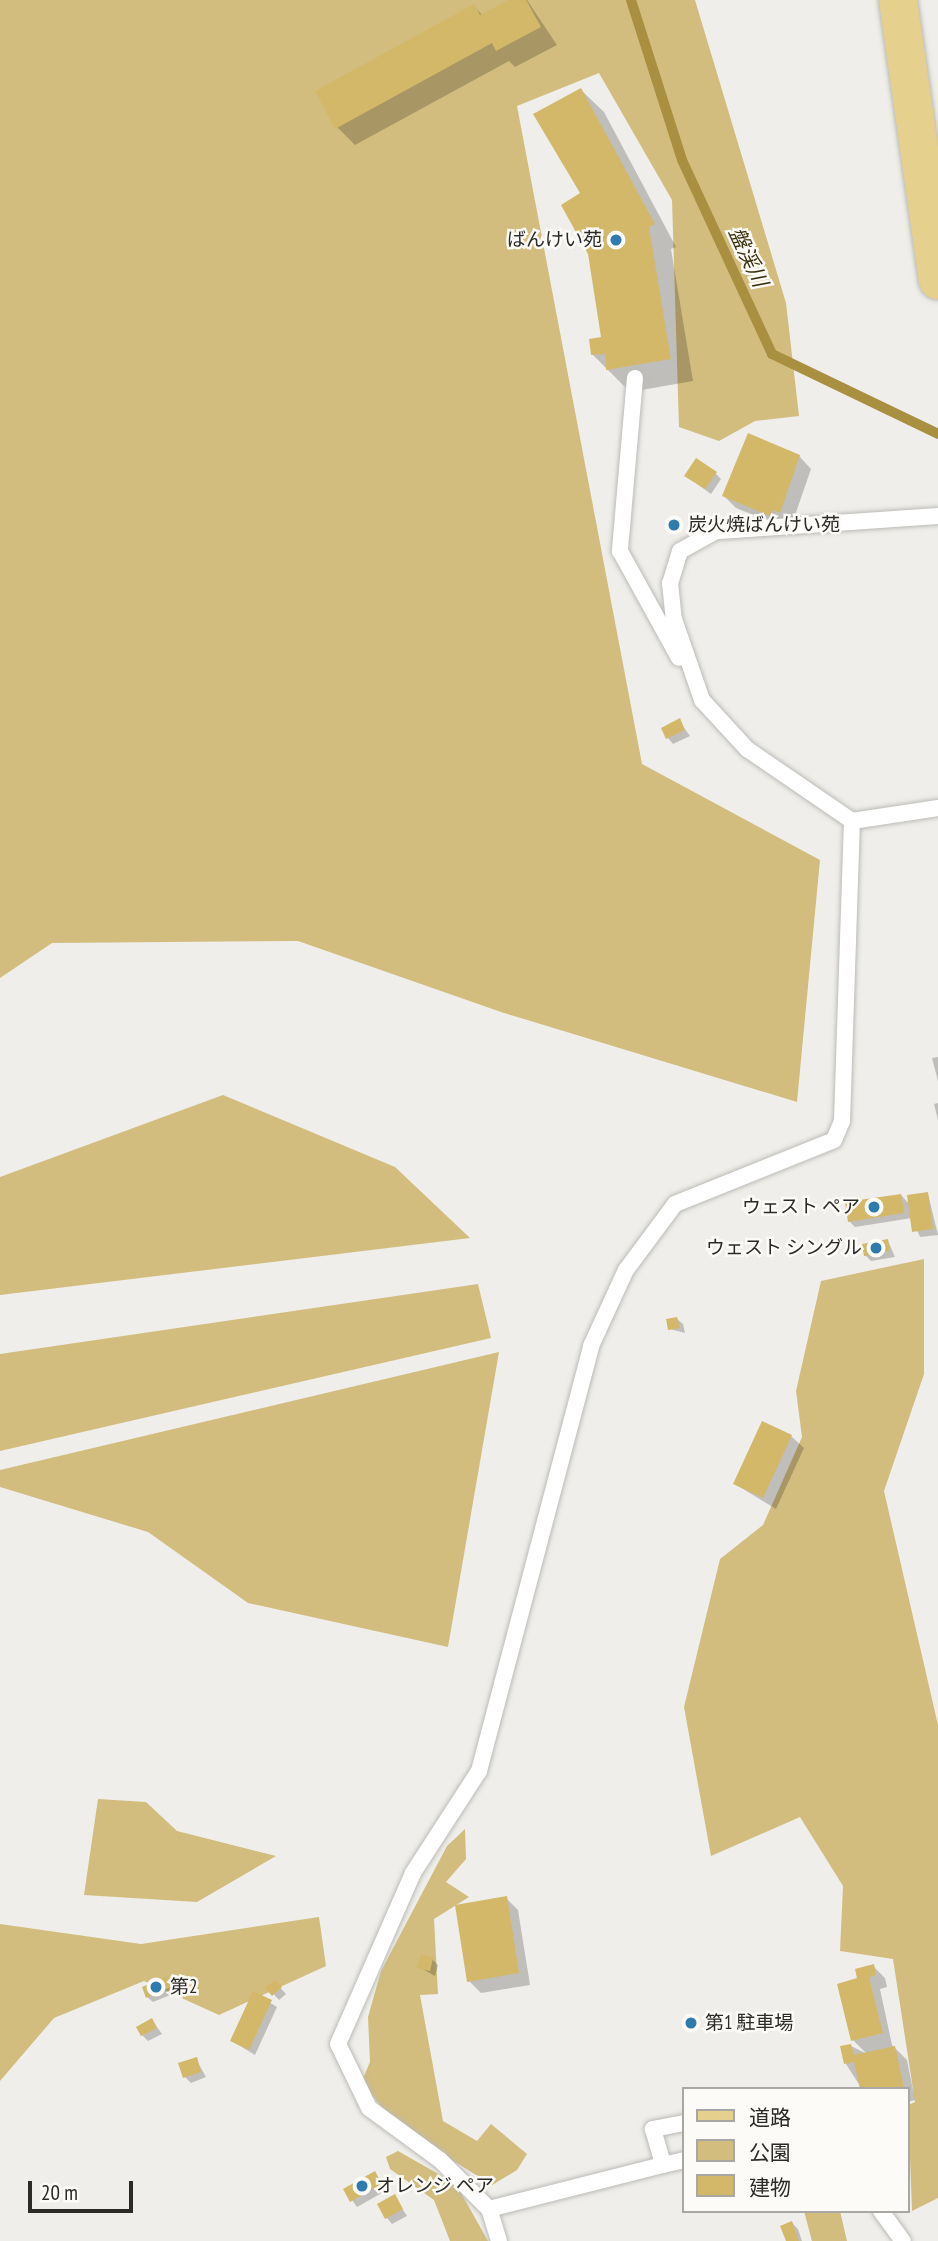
<!DOCTYPE html>
<meta charset="utf-8">
<style>
body{margin:0}
#map{position:relative;width:938px;height:2241px;overflow:hidden;background:#efeeea;font-family:"PT Sans Narrow","Noto Sans JP",sans-serif}
div>[style]{position:absolute}
.green>*{inset:0;background:#d2bd7f}
.shadow>*{inset:0;background:#0003}
.stream>*{height:10px;margin:-5px;padding:0 5px;transform-origin:5px;border-radius:5px;background:#a98f40}
.building>*{inset:0;background:#d3b86a}
.roads{filter:drop-shadow(0 0 2px #bcbbb7) drop-shadow(0 0 2px #bcbbb7)}
.service>*{height:16px;margin:-8px;padding:0 8px;transform-origin:8px;border-radius:8px;background:#fff}
.primary>*{height:38px;margin:-19px;padding:0 19px;transform-origin:19px;border-radius:19px;background:#e5d08e}
.dots>*{width:19px;height:19px;translate:-50% -50%;box-sizing:border-box;border:4px solid #fcfbf7;border-radius:50%}
span{translate:-50% -50%;white-space:nowrap;text-align:center;line-height:1.15;-webkit-text-stroke:5px #fcfbf7;paint-order:stroke}
.poi-label{font-size:19px;color:#2a2a28}
.right{translate:-100% -50%;text-align:right}
.left{translate:0 -50%;text-align:left}
.water-label{font-size:21px;color:#3c300d;font-style:italic}
.legend{position:absolute;left:682px;top:2087px;width:228px;height:126px;box-sizing:border-box;background:#fcfbf7;border:2px solid #a8a7a4;margin:0;padding:9px 12px;list-style:none;font-size:21px;color:#2a2a28}
.legend li{display:flex;align-items:center;gap:14px;height:35px}
.legend b{width:35px;border:2px solid #a8a7a4}
.scale{position:absolute;left:28px;top:2181px;width:105px;height:32px;box-sizing:border-box;border:4px solid #2a2a28;border-top:0;padding-left:9px;font-size:21px;line-height:24px;white-space:nowrap;color:#2a2a28;-webkit-text-stroke:5px #fcfbf7;paint-order:stroke}
</style>
<div id="map">
<div class="green">
<i style="clip-path:polygon(0 0,695px 0,786px 303px,799px 416px,755px 421px,719px 441px,679px 427px,672px 200px,599px 73px,517px 106px,642px 764px,820px 860px,797px 1102px,501px 1012px,298px 941px,52px 943px,0 978px)"></i>
<i style="clip-path:polygon(223px 1095px,395px 1167px,470px 1238px,0 1295px,0 1177px)"></i>
<i style="clip-path:polygon(924px 1259px,924px 1374px,884px 1491px,938px 1725px,938px 2198px,912px 2211px,908px 2105px,915px 2102px,893px 1959px,840px 1951px,843px 1886px,800px 1817px,711px 1856px,684px 1707px,720px 1559px,763px 1525px,802px 1437px,796px 1391px,821px 1281px)"></i>
<i style="clip-path:polygon(478px 1284px,491px 1338px,0 1451px,0 1354px)"></i>
<i style="clip-path:polygon(499px 1352px,448px 1647px,248px 1603px,148px 1532px,0 1487px,0 1470px)"></i>
<i style="clip-path:polygon(98px 1799px,146px 1802px,177px 1831px,276px 1856px,197px 1902px,84px 1895px)"></i>
<i style="clip-path:polygon(465px 1829px,466px 1859px,446px 1882px,469px 1897px,434px 1919px,438px 1994px,420px 1995px,443px 2121px,477px 2141px,491px 2124px,527px 2154px,517px 2170px,492px 2185px,399px 2127px,361px 2083px,370px 2062px,368px 2017px,381px 1971px,447px 1846px)"></i>
<i style="clip-path:polygon(319px 1917px,326px 1966px,219px 2015px,144px 1981px,54px 2018px,0 2081px,0 1924px,141px 1944px)"></i>
<i style="clip-path:polygon(398px 2151px,456px 2184px,488px 2241px,450px 2241px,434px 2200px,390px 2169px,386px 2157px)"></i>
<i style="clip-path:polygon(804px 2211px,840px 2211px,847px 2241px,812px 2241px)"></i>
</div>
<div class="shadow">
<i style="clip-path:polygon(512px 0,527px 0,557px 45px,515px 67px,509px 61px,355px 145px,337px 127px,474px 6px,483px 16px)"></i>
<i style="clip-path:polygon(581px 90px,604px 112px,676px 247px,671px 249px,693px 381px,630px 392px,592px 354px,603px 339px,582px 193px)"></i>
<i style="clip-path:polygon(799px 456px,811px 469px,792px 524px,783px 527px,736px 508px,724px 496px)"></i>
<i style="clip-path:polygon(715px 473px,721px 479px,711px 494px,686px 476px)"></i>
<i style="clip-path:polygon(679px 721px,690px 736px,673px 744px,668px 738px)"></i>
<i style="clip-path:polygon(938px 1057px,938px 1081px,932px 1058px)"></i>
<i style="clip-path:polygon(938px 1103px,938px 1120px,934px 1104px)"></i>
<i style="clip-path:polygon(928px 1194px,938px 1235px,920px 1237px,912px 1218px,855px 1227px,849px 1221px,901px 1195px,910px 1205px)"></i>
<i style="clip-path:polygon(888px 1241px,895px 1257px,871px 1261px,865px 1255px)"></i>
<i style="clip-path:polygon(677px 1319px,683px 1324px,685px 1333px,670px 1329px)"></i>
<i style="clip-path:polygon(791px 1436px,804px 1448px,776px 1509px,735px 1484px)"></i>
<i style="clip-path:polygon(506px 1898px,518px 1910px,530px 1985px,481px 1993px,469px 1981px)"></i>
<i style="clip-path:polygon(432px 1959px,438px 1965px,435px 1976px,419px 1967px)"></i>
<i style="clip-path:polygon(873px 1966px,885px 1978px,887px 1987px,880px 1989px,892px 2045px,907px 2060px,915px 2100px,908px 2102px,908px 2089px,862px 2089px,846px 2064px,851px 2046px,867px 2054px,853px 2040px,859px 1980px)"></i>
<i style="clip-path:polygon(166px 1979px,175px 1993px,153px 2002px,147px 1997px)"></i>
<i style="clip-path:polygon(275px 1982px,286px 1994px,279px 2000px,268px 1988px)"></i>
<i style="clip-path:polygon(254px 1993px,277px 2007px,255px 2055px,232px 2041px)"></i>
<i style="clip-path:polygon(152px 2020px,162px 2034px,148px 2041px,142px 2035px)"></i>
<i style="clip-path:polygon(196px 2059px,206px 2077px,191px 2083px,185px 2077px)"></i>
<i style="clip-path:polygon(374px 2173px,387px 2190px,357px 2207px,345px 2190px)"></i>
<i style="clip-path:polygon(394px 2196px,407px 2216px,392px 2224px,387px 2218px)"></i>
<i style="clip-path:polygon(792px 2223px,798px 2229px,802px 2241px,788px 2241px)"></i>
</div>
<div class="stream">
<i style="left:631px;top:0;width:168px;rotate:72.3deg"></i>
<i style="left:682px;top:160px;width:214px;rotate:65.1deg"></i>
<i style="left:772px;top:354px;width:184px;rotate:25.7deg"></i>
</div>
<div class="building">
<i style="clip-path:polygon(508px 0,526px 0,541px 27px,496px 51px,492px 43px,335px 129px,315px 91px,474px 4px,480px 15px)"></i>
<i style="clip-path:polygon(581px 88px,655px 224px,649px 227px,671px 359px,606px 370px,605px 354px,591px 355px,589px 339px,601px 337px,588px 254px,561px 205px,580px 193px,533px 114px)"></i>
<i style="clip-path:polygon(748px 433px,800px 455px,780px 513px,773px 510px,770px 516px,722px 496px)"></i>
<i style="clip-path:polygon(696px 458px,717px 472px,705px 489px,684px 476px)"></i>
<i style="clip-path:polygon(680px 718px,685px 730px,666px 739px,661px 728px)"></i>
<i style="clip-path:polygon(928px 1192px,933px 1229px,912px 1232px,907px 1195px)"></i>
<i style="clip-path:polygon(901px 1194px,904px 1213px,848px 1222px,845px 1202px)"></i>
<i style="clip-path:polygon(888px 1239px,890px 1251px,864px 1256px,862px 1244px)"></i>
<i style="clip-path:polygon(677px 1317px,680px 1328px,668px 1330px,666px 1319px)"></i>
<i style="clip-path:polygon(762px 1421px,792px 1435px,763px 1498px,733px 1484px)"></i>
<i style="clip-path:polygon(507px 1896px,519px 1973px,467px 1982px,455px 1905px)"></i>
<i style="clip-path:polygon(421px 1954px,433px 1958px,430px 1971px,417px 1968px)"></i>
<i style="clip-path:polygon(874px 1964px,876px 1975px,869px 1977px,883px 2033px,851px 2041px,837px 1984px,857px 1978px,855px 1969px)"></i>
<i style="clip-path:polygon(166px 1977px,171px 1987px,146px 1998px,142px 1987px)"></i>
<i style="clip-path:polygon(275px 1980px,282px 1987px,272px 1996px,265px 1988px)"></i>
<i style="clip-path:polygon(253px 1991px,272px 2000px,249px 2050px,230px 2041px)"></i>
<i style="clip-path:polygon(152px 2018px,157px 2028px,141px 2036px,136px 2027px)"></i>
<i style="clip-path:polygon(851px 2044px,854px 2055px,895px 2046px,904px 2088px,860px 2089px,854px 2062px,844px 2064px,840px 2046px)"></i>
<i style="clip-path:polygon(197px 2057px,201px 2072px,183px 2078px,178px 2063px)"></i>
<i style="clip-path:polygon(375px 2171px,382px 2184px,350px 2202px,343px 2189px)"></i>
<i style="clip-path:polygon(395px 2194px,403px 2209px,385px 2219px,377px 2204px)"></i>
<i style="clip-path:polygon(792px 2221px,799px 2241px,786px 2241px,780px 2226px)"></i>
</div>
<div class="roads">
<div class="service">
<i style="left:635px;top:378px;width:174px;rotate:95deg"></i>
<i style="left:620px;top:551px;width:122px;rotate:61.1deg"></i>
<i style="left:938px;top:516px;width:223px;rotate:176.1deg"></i>
<i style="left:716px;top:531px;width:41px;rotate:150.9deg"></i>
<i style="left:680px;top:551px;width:34px;rotate:107deg"></i>
<i style="left:670px;top:583px;width:36px;rotate:84deg"></i>
<i style="left:674px;top:619px;width:86px;rotate:70.9deg"></i>
<i style="left:702px;top:700px;width:67px;rotate:47.4deg"></i>
<i style="left:747px;top:749px;width:127px;rotate:34.4deg"></i>
<i style="left:852px;top:821px;width:87px;rotate:-8.6deg"></i>
<i style="left:684px;top:2123px;width:32px;rotate:169deg"></i>
<i style="left:653px;top:2129px;width:37px;rotate:74deg"></i>
<i style="left:663px;top:2165px;width:22px;rotate:-13deg"></i>
<i style="left:489px;top:2209px;width:179px;rotate:-14.2deg"></i>
<i style="left:881px;top:2211px;width:37px;rotate:54deg"></i>
<i style="left:499px;top:2241px;width:34px;rotate:-107deg"></i>
<i style="left:489px;top:2209px;width:69px;rotate:-135deg"></i>
<i style="left:440px;top:2160px;width:88px;rotate:-143.8deg"></i>
<i style="left:369px;top:2108px;width:71px;rotate:-115.8deg"></i>
<i style="left:338px;top:2044px;width:187px;rotate:-66.3deg"></i>
<i style="left:413px;top:1873px;width:121px;rotate:-57.1deg"></i>
<i style="left:479px;top:1771px;width:440px;rotate:-75.2deg"></i>
<i style="left:591px;top:1346px;width:84px;rotate:-65.3deg"></i>
<i style="left:626px;top:1270px;width:82px;rotate:-53.4deg"></i>
<i style="left:675px;top:1204px;width:171px;rotate:-21.9deg"></i>
<i style="left:834px;top:1140px;width:21px;rotate:-67deg"></i>
<i style="left:842px;top:1121px;width:300px;rotate:-88.1deg"></i>
</div>
<div class="primary">
<i style="left:898px;top:0;width:283px;rotate:81.9deg"></i>
</div>
</div>
<div class="dots">
<i style="left:616px;top:240px;background:#2e7bae"></i>
<i style="left:674px;top:525px;background:#2e7bae"></i>
<i style="left:874px;top:1207px;background:#2e7bae"></i>
<i style="left:876px;top:1248px;background:#2e7bae"></i>
<i style="left:156px;top:1987px;background:#2e7bae"></i>
<i style="left:691px;top:2023px;background:#2e7bae"></i>
<i style="left:362px;top:2186px;background:#2e7bae"></i>
</div>
<div class="poi-label">
<span class="right" style="left:602px;top:240px">ばんけい苑</span>
<span class="left" style="left:688px;top:525px">炭火焼ばんけい苑</span>
<span class="right" style="left:860px;top:1207px">ウェスト ペア</span>
<span class="right" style="left:862px;top:1248px">ウェスト シングル</span>
<span class="left" style="left:170px;top:1987px">第2</span>
<span class="left" style="left:705px;top:2023px">第1 駐車場</span>
<span class="left" style="left:376px;top:2186px">オレンジ ペア</span>
</div>
<div class="water-label">
<span style="left:748px;top:257px;rotate:65deg">盤渓川</span>
</div>
<ul class="legend">
<li><b style="height:9px;background:#e5d08e"></b>道路</li>
<li><b style="height:19px;background:#d2bd7f"></b>公園</li>
<li><b style="height:19px;background:#d3b86a"></b>建物</li>
</ul>
<div class="scale">20 m</div>
</div>
